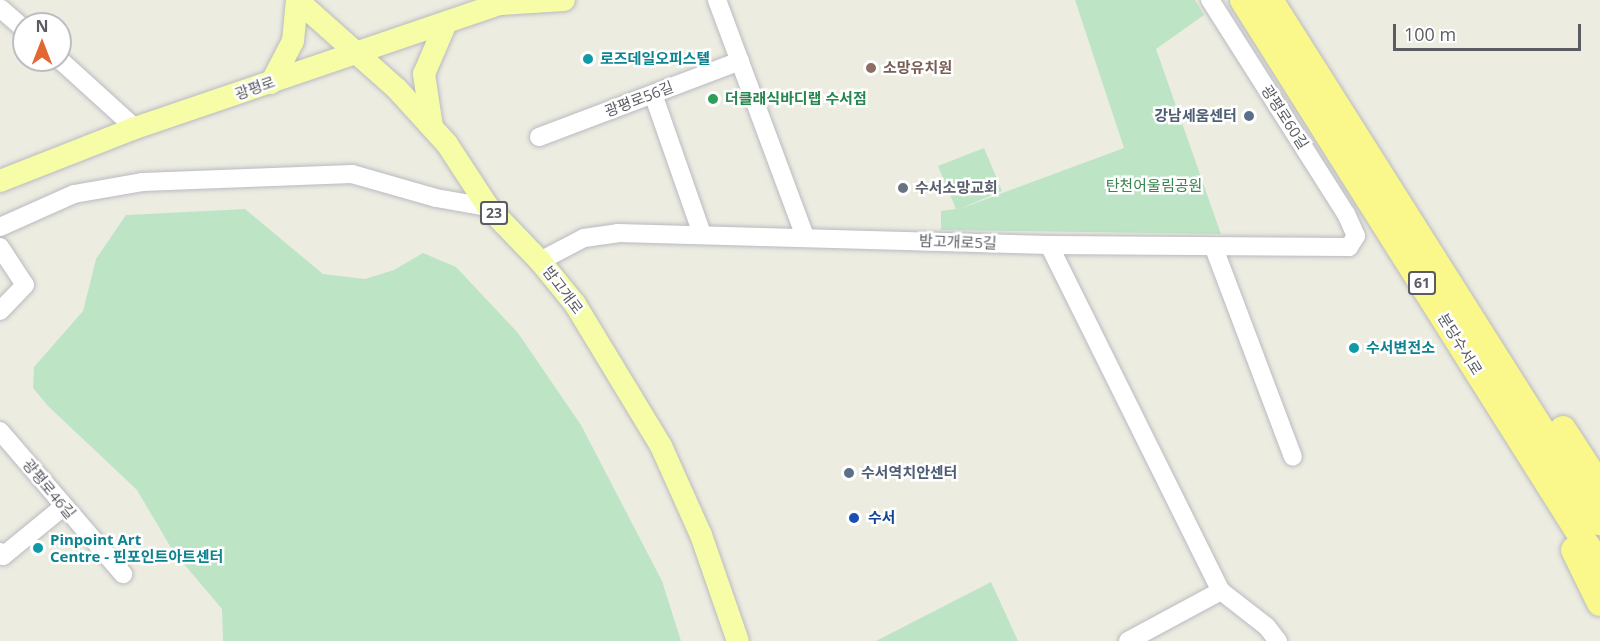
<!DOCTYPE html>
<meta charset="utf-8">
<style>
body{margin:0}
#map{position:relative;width:1600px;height:641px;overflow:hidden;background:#ecece1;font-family:"Open Sans","Noto Sans KR",sans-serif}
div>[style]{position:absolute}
.green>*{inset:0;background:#bee4c6}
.roads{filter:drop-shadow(0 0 2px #b9bac0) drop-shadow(0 0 2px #b9bac0)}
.minor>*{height:18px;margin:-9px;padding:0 9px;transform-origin:9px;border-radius:9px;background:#fff}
.major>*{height:22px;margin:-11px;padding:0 11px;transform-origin:11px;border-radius:11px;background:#f7fda6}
.highway>*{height:26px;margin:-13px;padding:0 13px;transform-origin:13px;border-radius:13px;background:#faf78b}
.dots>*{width:16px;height:16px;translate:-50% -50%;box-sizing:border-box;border:3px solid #fff;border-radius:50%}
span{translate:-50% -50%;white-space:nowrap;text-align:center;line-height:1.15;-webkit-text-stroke:5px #fff;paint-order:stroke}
.shield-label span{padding:2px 4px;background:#fff;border:2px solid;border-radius:4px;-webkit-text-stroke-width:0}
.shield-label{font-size:14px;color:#5a5c62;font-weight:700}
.culture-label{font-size:15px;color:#0d838f;font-weight:700}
.left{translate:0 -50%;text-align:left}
.education-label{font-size:15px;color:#785e54;font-weight:700}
.street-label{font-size:15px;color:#5a5c62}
.leisure-label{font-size:15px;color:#27864d;font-weight:700}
.service-label{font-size:15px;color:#4e5e75;font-weight:700}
.right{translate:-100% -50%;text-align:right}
.park-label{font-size:15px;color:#37844c}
.worship-label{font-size:15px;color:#5b616d;font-weight:700}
.transit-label{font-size:15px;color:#164399;font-weight:700}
.north{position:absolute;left:12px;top:12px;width:60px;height:60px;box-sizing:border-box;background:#fff;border:2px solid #bdbec0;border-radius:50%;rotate:0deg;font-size:16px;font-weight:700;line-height:24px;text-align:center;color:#5a5c62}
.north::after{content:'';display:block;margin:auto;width:21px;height:27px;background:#e46630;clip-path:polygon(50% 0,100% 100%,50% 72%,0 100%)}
.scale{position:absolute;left:1393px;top:24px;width:188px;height:27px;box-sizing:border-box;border:3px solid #5a5c62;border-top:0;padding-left:8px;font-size:18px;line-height:21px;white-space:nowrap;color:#5a5c62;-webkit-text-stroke:4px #fff;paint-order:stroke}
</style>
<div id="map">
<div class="green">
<i style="clip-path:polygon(1075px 0,1195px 0,1204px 15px,1156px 49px,1221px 234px,941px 230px,941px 211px,956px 209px,938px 166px,984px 148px,1002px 191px,957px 210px,1124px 148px)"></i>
<i style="clip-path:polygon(245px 209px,323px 274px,365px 279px,394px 270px,423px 253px,456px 267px,518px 333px,581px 425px,662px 581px,681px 641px,223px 641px,222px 609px,173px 551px,137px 490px,48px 406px,33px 388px,34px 367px,83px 311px,96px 259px,126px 215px)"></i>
<i style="clip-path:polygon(991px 582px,1018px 641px,876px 641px)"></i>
</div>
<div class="roads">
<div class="minor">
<i style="left:717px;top:0;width:252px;rotate:69.6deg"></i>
<i style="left:0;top:8px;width:32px;rotate:41deg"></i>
<i style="left:60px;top:60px;width:101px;rotate:42.2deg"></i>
<i style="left:653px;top:94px;width:148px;rotate:70.7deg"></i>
<i style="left:539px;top:137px;width:215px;rotate:-20.7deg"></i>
<i style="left:0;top:227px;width:81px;rotate:-24deg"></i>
<i style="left:74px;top:194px;width:69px;rotate:-10deg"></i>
<i style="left:142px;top:182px;width:210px;rotate:-2.2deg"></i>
<i style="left:352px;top:174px;width:87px;rotate:15.9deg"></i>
<i style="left:436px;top:198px;width:53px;rotate:9.8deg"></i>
<i style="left:1049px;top:245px;width:386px;rotate:63.6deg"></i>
<i style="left:0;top:247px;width:45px;rotate:56.7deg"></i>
<i style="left:25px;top:285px;width:36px;rotate:134deg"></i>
<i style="left:1214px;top:248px;width:223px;rotate:69.3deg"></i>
<i style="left:540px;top:261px;width:50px;rotate:-27.6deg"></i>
<i style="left:584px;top:238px;width:34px;rotate:-8deg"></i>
<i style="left:618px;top:233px;width:431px;rotate:1.6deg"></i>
<i style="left:1049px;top:245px;width:300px;rotate:0.4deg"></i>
<i style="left:1349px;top:247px;width:13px;rotate:-58deg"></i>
<i style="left:1356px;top:236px;width:24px;rotate:-114deg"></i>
<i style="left:1346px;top:214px;width:254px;rotate:-122.4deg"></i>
<i style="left:0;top:431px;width:189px;rotate:49.3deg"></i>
<i style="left:0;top:552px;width:5px;rotate:53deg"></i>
<i style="left:3px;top:556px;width:79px;rotate:-39.3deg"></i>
<i style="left:1128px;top:641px;width:106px;rotate:-28.3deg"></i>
<i style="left:1221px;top:591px;width:58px;rotate:38deg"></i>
<i style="left:1267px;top:627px;width:18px;rotate:52deg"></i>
</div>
<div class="major">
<i style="left:297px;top:0;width:134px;rotate:41.7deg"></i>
<i style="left:397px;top:89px;width:74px;rotate:47.7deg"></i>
<i style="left:447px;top:144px;width:75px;rotate:56.9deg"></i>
<i style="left:488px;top:207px;width:75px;rotate:46.1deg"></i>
<i style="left:540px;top:261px;width:55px;rotate:50.9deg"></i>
<i style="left:575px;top:304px;width:166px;rotate:58.8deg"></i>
<i style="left:661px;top:446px;width:98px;rotate:65.8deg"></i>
<i style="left:701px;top:535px;width:112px;rotate:70.8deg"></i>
<i style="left:501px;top:4px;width:63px;rotate:-3.6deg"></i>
<i style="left:271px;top:83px;width:47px;rotate:-62.4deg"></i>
<i style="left:293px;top:41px;width:41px;rotate:-84.4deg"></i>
<i style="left:432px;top:127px;width:54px;rotate:-98.6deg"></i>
<i style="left:424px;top:74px;width:56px;rotate:-66.7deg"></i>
<i style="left:0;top:181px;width:145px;rotate:-21.4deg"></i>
<i style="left:135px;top:128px;width:397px;rotate:-18.8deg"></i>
</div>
<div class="highway">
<i style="left:1243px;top:0;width:669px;rotate:57.76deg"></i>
<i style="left:1270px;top:0;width:618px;rotate:57.7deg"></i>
<i style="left:1563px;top:429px;width:68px;rotate:57deg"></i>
<i style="left:1574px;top:550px;width:59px;rotate:63.9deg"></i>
</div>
</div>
<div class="dots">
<i style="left:588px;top:59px;background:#0f9aa8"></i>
<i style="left:871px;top:68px;background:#8d6e63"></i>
<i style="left:713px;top:99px;background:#2e9e5b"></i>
<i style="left:1249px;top:116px;background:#5c6f8a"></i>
<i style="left:903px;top:188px;background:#6b7280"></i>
<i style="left:1354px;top:348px;background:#0f9aa8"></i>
<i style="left:849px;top:473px;background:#5c6f8a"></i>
<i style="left:854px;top:518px;background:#1a4fb4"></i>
<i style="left:38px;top:548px;background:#0f9aa8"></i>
</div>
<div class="shield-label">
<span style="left:494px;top:213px">23</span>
<span style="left:1422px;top:283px">61</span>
</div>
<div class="culture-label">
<span class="left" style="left:600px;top:59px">로즈데일오피스텔</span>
<span class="left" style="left:1366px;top:348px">수서변전소</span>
<span class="left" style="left:50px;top:548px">Pinpoint Art<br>Centre - 핀포인트아트센터</span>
</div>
<div class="education-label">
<span class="left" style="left:883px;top:68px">소망유치원</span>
</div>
<div class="street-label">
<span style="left:255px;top:88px;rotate:-20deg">광평로</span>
<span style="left:639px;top:99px;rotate:-21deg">광평로56길</span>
<span style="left:1285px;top:117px;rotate:57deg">광평로60길</span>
<span style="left:958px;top:242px;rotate:2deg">밤고개로5길</span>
<span style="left:563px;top:290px;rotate:53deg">밤고개로</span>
<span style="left:1460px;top:344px;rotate:58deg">분당수서로</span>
<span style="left:49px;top:489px;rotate:50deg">광평로46길</span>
</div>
<div class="leisure-label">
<span class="left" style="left:725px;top:99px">더클래식바디랩 수서점</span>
</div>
<div class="service-label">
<span class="right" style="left:1237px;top:116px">강남세움센터</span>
<span class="left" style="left:861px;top:473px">수서역치안센터</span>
</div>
<div class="park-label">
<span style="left:1154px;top:186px">탄천어울림공원</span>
</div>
<div class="worship-label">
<span class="left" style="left:915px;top:188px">수서소망교회</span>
</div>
<div class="transit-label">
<span class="left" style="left:868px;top:518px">수서</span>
</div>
<div class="north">N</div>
<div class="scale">100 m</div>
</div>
